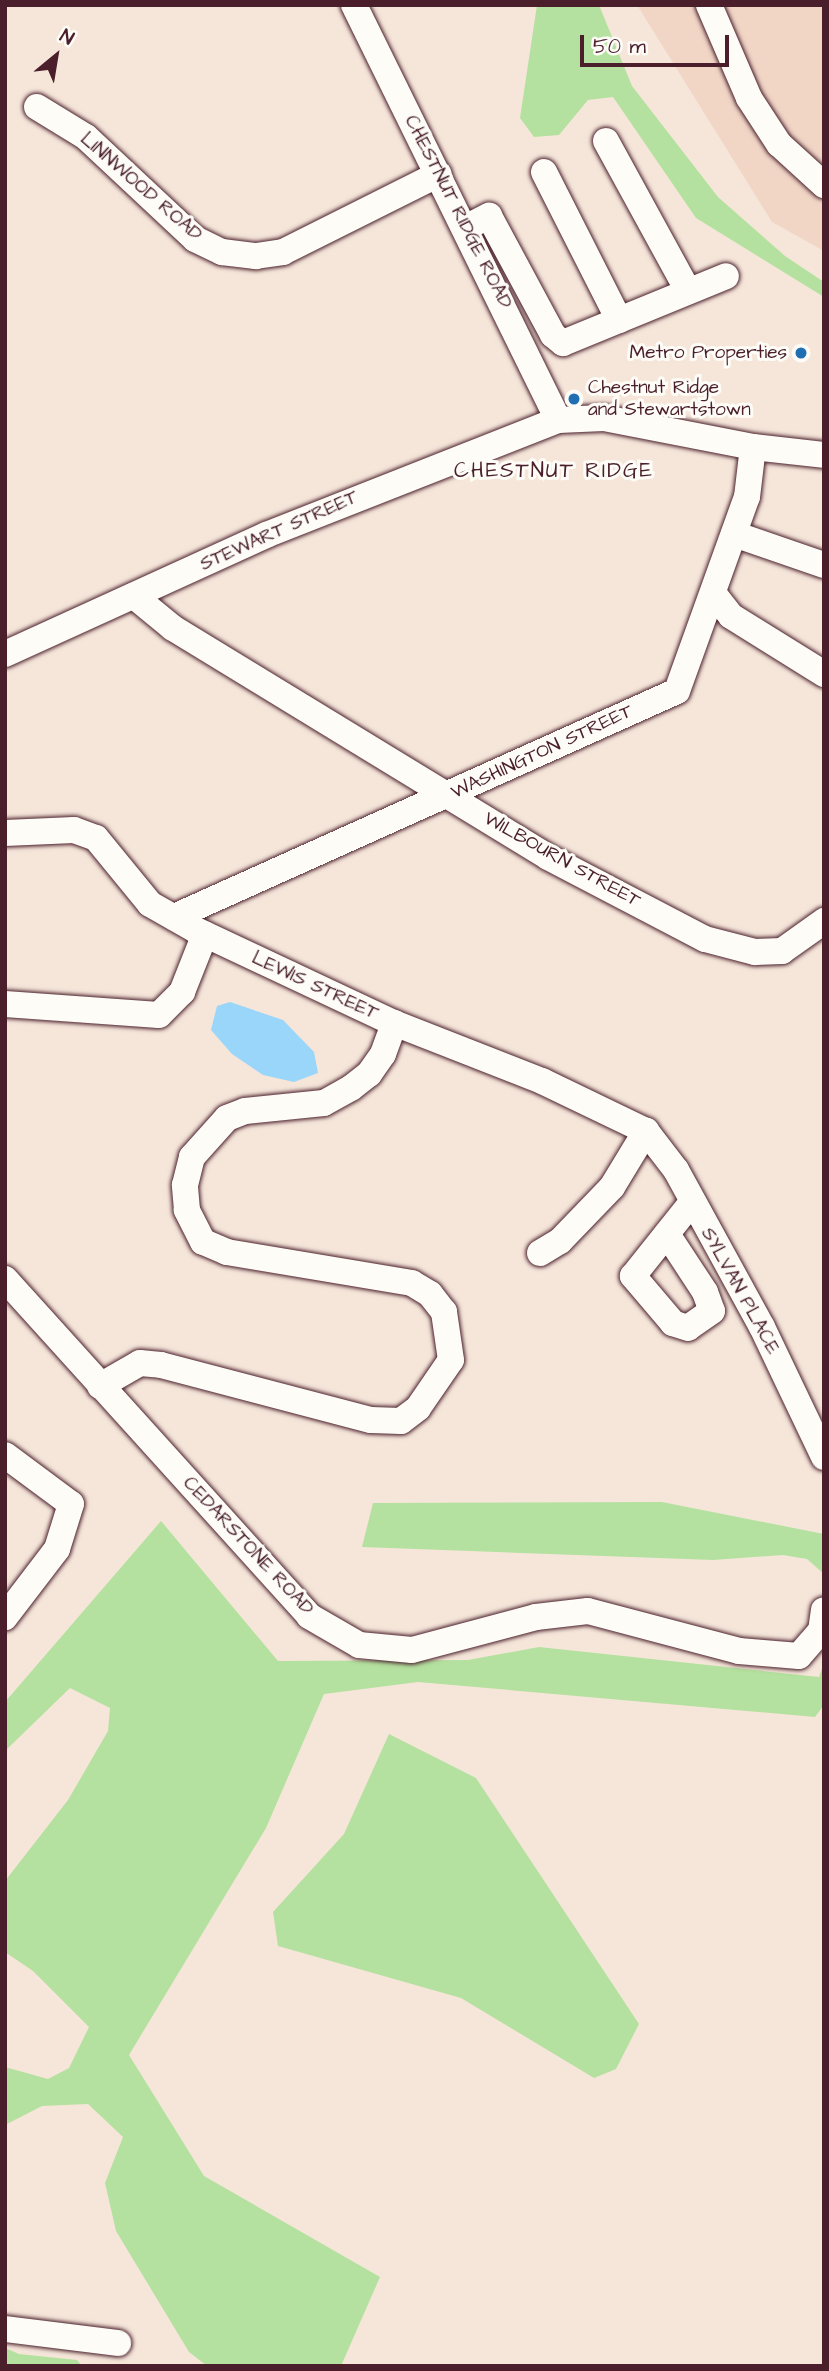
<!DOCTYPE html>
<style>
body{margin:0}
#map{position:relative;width:829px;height:2371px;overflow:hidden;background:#f6e6da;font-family:"Architects Daughter",sans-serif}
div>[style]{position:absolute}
.built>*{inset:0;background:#f1d6c6}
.green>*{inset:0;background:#b4e19f}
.water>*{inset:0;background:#9ad5fa}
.roads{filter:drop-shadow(0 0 2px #4a1f2b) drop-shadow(0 0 2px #4a1f2b)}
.minor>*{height:26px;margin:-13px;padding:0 13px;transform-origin:13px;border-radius:13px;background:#fdfcf7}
.dots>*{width:19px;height:19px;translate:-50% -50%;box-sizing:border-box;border:4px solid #fdfcf7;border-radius:50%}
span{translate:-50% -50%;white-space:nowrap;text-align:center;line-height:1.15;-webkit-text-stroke:6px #fdfcf7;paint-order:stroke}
.street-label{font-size:19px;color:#4a1f2b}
.poi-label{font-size:19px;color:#4a1f2b}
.right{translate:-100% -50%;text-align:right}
.left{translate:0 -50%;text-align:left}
.neighbourhood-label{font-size:21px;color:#4a1f2b;letter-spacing:2px}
.frame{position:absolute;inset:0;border:7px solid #4a1f2b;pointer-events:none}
.north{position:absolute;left:21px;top:21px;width:70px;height:70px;-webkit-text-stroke:5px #fdfcf7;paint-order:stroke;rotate:30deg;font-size:19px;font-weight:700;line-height:28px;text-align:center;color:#4a1f2b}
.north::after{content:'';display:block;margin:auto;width:24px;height:32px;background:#4a1f2b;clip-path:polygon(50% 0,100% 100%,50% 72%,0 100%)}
.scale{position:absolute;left:580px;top:35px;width:149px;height:32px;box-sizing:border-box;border:4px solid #4a1f2b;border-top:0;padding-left:9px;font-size:21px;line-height:24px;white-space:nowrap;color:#4a1f2b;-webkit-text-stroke:5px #fdfcf7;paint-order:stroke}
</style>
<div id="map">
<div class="built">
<i style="clip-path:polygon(637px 5px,824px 5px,824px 251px,772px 222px)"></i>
</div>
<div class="green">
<i style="clip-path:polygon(537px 5px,599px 5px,632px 86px,718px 197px,785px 256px,824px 282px,824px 297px,696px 218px,613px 97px,588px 100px,559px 135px,534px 137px,520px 118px)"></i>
<i style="clip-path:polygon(662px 1502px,824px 1534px,824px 1574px,807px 1559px,783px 1555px,713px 1560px,362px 1547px,373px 1503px)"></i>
<i style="clip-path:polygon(161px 1521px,278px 1661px,468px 1660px,539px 1647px,819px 1677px,824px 1663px,824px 1705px,815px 1717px,418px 1682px,324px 1694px,266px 1828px,129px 2055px,204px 2176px,380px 2277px,341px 2366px,207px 2366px,189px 2352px,116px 2231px,105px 2183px,123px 2137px,88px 2104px,42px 2106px,5px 2125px,5px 2067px,48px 2079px,69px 2068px,89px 2027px,33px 1971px,5px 1952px,5px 1881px,68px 1800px,108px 1731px,110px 1708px,70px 1688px,5px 1751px,5px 1702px)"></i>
<i style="clip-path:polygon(389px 1734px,476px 1778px,639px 2024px,616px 2069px,594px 2078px,461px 1998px,278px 1946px,273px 1912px,344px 1834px)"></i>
<i style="clip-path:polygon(5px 2348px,19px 2354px,77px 2360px,82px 2366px,5px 2366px)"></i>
</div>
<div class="water">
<i style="clip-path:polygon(230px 1002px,283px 1020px,314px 1052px,318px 1073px,294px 1082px,263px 1075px,232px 1054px,211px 1030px,217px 1006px)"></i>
</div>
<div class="roads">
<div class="minor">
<i style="left:354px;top:5px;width:462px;rotate:63.8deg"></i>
<i style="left:709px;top:5px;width:101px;rotate:66.7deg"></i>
<i style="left:749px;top:98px;width:55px;rotate:56.9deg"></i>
<i style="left:779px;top:144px;width:61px;rotate:42.3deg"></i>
<i style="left:37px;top:107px;width:57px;rotate:31.5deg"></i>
<i style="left:86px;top:137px;width:149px;rotate:43.1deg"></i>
<i style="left:195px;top:239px;width:30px;rotate:26deg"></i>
<i style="left:222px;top:252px;width:34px;rotate:7deg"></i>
<i style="left:256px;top:256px;width:27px;rotate:-8deg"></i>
<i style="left:283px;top:252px;width:174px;rotate:-26.6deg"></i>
<i style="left:606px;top:141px;width:171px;rotate:61.3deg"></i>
<i style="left:544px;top:172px;width:166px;rotate:63.1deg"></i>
<i style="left:467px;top:227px;width:25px;rotate:-27deg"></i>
<i style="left:489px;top:216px;width:135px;rotate:61.7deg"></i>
<i style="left:553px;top:335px;width:13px;rotate:39deg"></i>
<i style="left:563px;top:343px;width:176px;rotate:-22.3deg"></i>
<i style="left:734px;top:534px;width:95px;rotate:19deg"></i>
<i style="left:713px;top:593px;width:29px;rotate:52deg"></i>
<i style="left:731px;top:616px;width:110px;rotate:31.9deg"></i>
<i style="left:134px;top:596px;width:50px;rotate:39.4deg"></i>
<i style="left:173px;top:628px;width:439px;rotate:31.4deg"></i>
<i style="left:548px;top:857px;width:177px;rotate:27.6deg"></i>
<i style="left:705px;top:939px;width:52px;rotate:14.6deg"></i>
<i style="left:755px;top:952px;width:27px;rotate:-2deg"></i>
<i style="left:782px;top:951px;width:52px;rotate:-35.5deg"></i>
<i style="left:5px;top:654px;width:287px;rotate:-24.5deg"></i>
<i style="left:266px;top:535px;width:314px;rotate:-21.5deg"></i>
<i style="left:558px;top:420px;width:46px;rotate:-2.5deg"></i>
<i style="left:604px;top:418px;width:152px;rotate:11deg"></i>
<i style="left:753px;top:447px;width:71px;rotate:6.4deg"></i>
<i style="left:5px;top:833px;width:69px;rotate:-2.5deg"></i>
<i style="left:74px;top:830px;width:23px;rotate:20deg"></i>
<i style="left:96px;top:838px;width:85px;rotate:50.7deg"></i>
<i style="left:150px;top:904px;width:53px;rotate:29.5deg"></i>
<i style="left:196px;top:930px;width:219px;rotate:25.2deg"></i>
<i style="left:394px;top:1023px;width:159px;rotate:21.4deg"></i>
<i style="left:542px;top:1081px;width:115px;rotate:25.7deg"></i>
<i style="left:646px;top:1131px;width:49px;rotate:52.4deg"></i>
<i style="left:676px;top:1170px;width:179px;rotate:61.3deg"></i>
<i style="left:762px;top:1327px;width:144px;rotate:64.5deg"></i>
<i style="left:174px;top:917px;width:551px;rotate:-24.19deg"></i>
<i style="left:677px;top:691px;width:206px;rotate:-70.2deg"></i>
<i style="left:747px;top:497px;width:50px;rotate:-83.2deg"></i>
<i style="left:5px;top:1004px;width:154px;rotate:4.1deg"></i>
<i style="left:159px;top:1015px;width:33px;rotate:-45deg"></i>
<i style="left:182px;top:992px;width:62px;rotate:-68.4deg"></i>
<i style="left:667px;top:1234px;width:69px;rotate:56.8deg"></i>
<i style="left:705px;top:1292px;width:20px;rotate:70deg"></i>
<i style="left:712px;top:1311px;width:29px;rotate:145deg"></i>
<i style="left:688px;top:1328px;width:16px;rotate:-162deg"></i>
<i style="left:673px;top:1323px;width:62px;rotate:-130.4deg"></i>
<i style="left:633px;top:1276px;width:95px;rotate:-51.4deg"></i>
<i style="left:540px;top:1253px;width:23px;rotate:-31deg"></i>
<i style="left:560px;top:1241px;width:75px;rotate:-46.1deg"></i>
<i style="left:612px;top:1187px;width:66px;rotate:-58.7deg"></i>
<i style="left:5px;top:1279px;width:454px;rotate:47.9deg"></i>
<i style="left:309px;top:1616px;width:58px;rotate:30.1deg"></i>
<i style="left:359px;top:1645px;width:53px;rotate:5.4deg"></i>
<i style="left:412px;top:1650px;width:128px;rotate:-14.9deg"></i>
<i style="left:536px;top:1617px;width:52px;rotate:-6.6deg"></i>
<i style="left:588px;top:1611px;width:156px;rotate:14.8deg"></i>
<i style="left:739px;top:1651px;width:60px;rotate:4.8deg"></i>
<i style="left:799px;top:1656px;width:33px;rotate:-49deg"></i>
<i style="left:821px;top:1631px;width:21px;rotate:-82deg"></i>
<i style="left:100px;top:1386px;width:46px;rotate:-29.9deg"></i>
<i style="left:140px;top:1363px;width:21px;rotate:5deg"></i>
<i style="left:161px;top:1365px;width:217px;rotate:14.7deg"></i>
<i style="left:371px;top:1420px;width:30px;rotate:2deg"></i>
<i style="left:401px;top:1421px;width:21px;rotate:-37deg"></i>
<i style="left:418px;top:1408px;width:58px;rotate:-55.5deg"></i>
<i style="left:451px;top:1360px;width:49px;rotate:-98.3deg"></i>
<i style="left:444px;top:1312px;width:23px;rotate:-128deg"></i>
<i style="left:430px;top:1294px;width:21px;rotate:-149deg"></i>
<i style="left:412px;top:1283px;width:188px;rotate:-170.5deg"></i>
<i style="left:227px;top:1252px;width:26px;rotate:-157deg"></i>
<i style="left:203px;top:1242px;width:36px;rotate:-117deg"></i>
<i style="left:187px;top:1210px;width:25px;rotate:-95deg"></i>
<i style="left:185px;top:1185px;width:29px;rotate:-76deg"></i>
<i style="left:192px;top:1157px;width:52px;rotate:-48.1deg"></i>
<i style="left:227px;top:1118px;width:19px;rotate:-21deg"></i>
<i style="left:245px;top:1111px;width:79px;rotate:-5.8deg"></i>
<i style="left:324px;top:1103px;width:31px;rotate:-29deg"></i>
<i style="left:351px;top:1088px;width:23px;rotate:-38deg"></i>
<i style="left:369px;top:1074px;width:24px;rotate:-55deg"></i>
<i style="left:383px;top:1054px;width:33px;rotate:-70deg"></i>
<i style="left:5px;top:1455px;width:82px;rotate:36.6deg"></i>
<i style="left:71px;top:1504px;width:47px;rotate:107.3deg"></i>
<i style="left:57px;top:1549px;width:86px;rotate:127.4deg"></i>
<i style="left:5px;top:2329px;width:114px;rotate:7.1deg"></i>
</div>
</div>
<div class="dots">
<i style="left:801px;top:353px;background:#1f6fb2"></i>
<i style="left:574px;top:399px;background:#1f6fb2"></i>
</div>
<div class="street-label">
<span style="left:141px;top:187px;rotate:41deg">LINNWOOD ROAD</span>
<span style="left:458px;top:212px;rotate:63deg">CHESTNUT RIDGE ROAD</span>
<span style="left:279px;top:531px;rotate:-24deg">STEWART STREET</span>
<span style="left:542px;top:752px;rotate:-25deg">WASHINGTON STREET</span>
<span style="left:562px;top:860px;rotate:29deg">WILBOURN STREET</span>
<span style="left:315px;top:986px;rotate:25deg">LEWIS STREET</span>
<span style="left:740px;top:1291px;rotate:61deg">SYLVAN PLACE</span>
<span style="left:248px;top:1546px;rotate:47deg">CEDARSTONE ROAD</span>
</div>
<div class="poi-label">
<span class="right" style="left:787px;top:353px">Metro Properties</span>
<span class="left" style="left:588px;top:399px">Chestnut Ridge<br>and Stewartstown</span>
</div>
<div class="neighbourhood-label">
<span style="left:554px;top:471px">CHESTNUT RIDGE</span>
</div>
<div class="frame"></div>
<div class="north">N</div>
<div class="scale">50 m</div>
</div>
